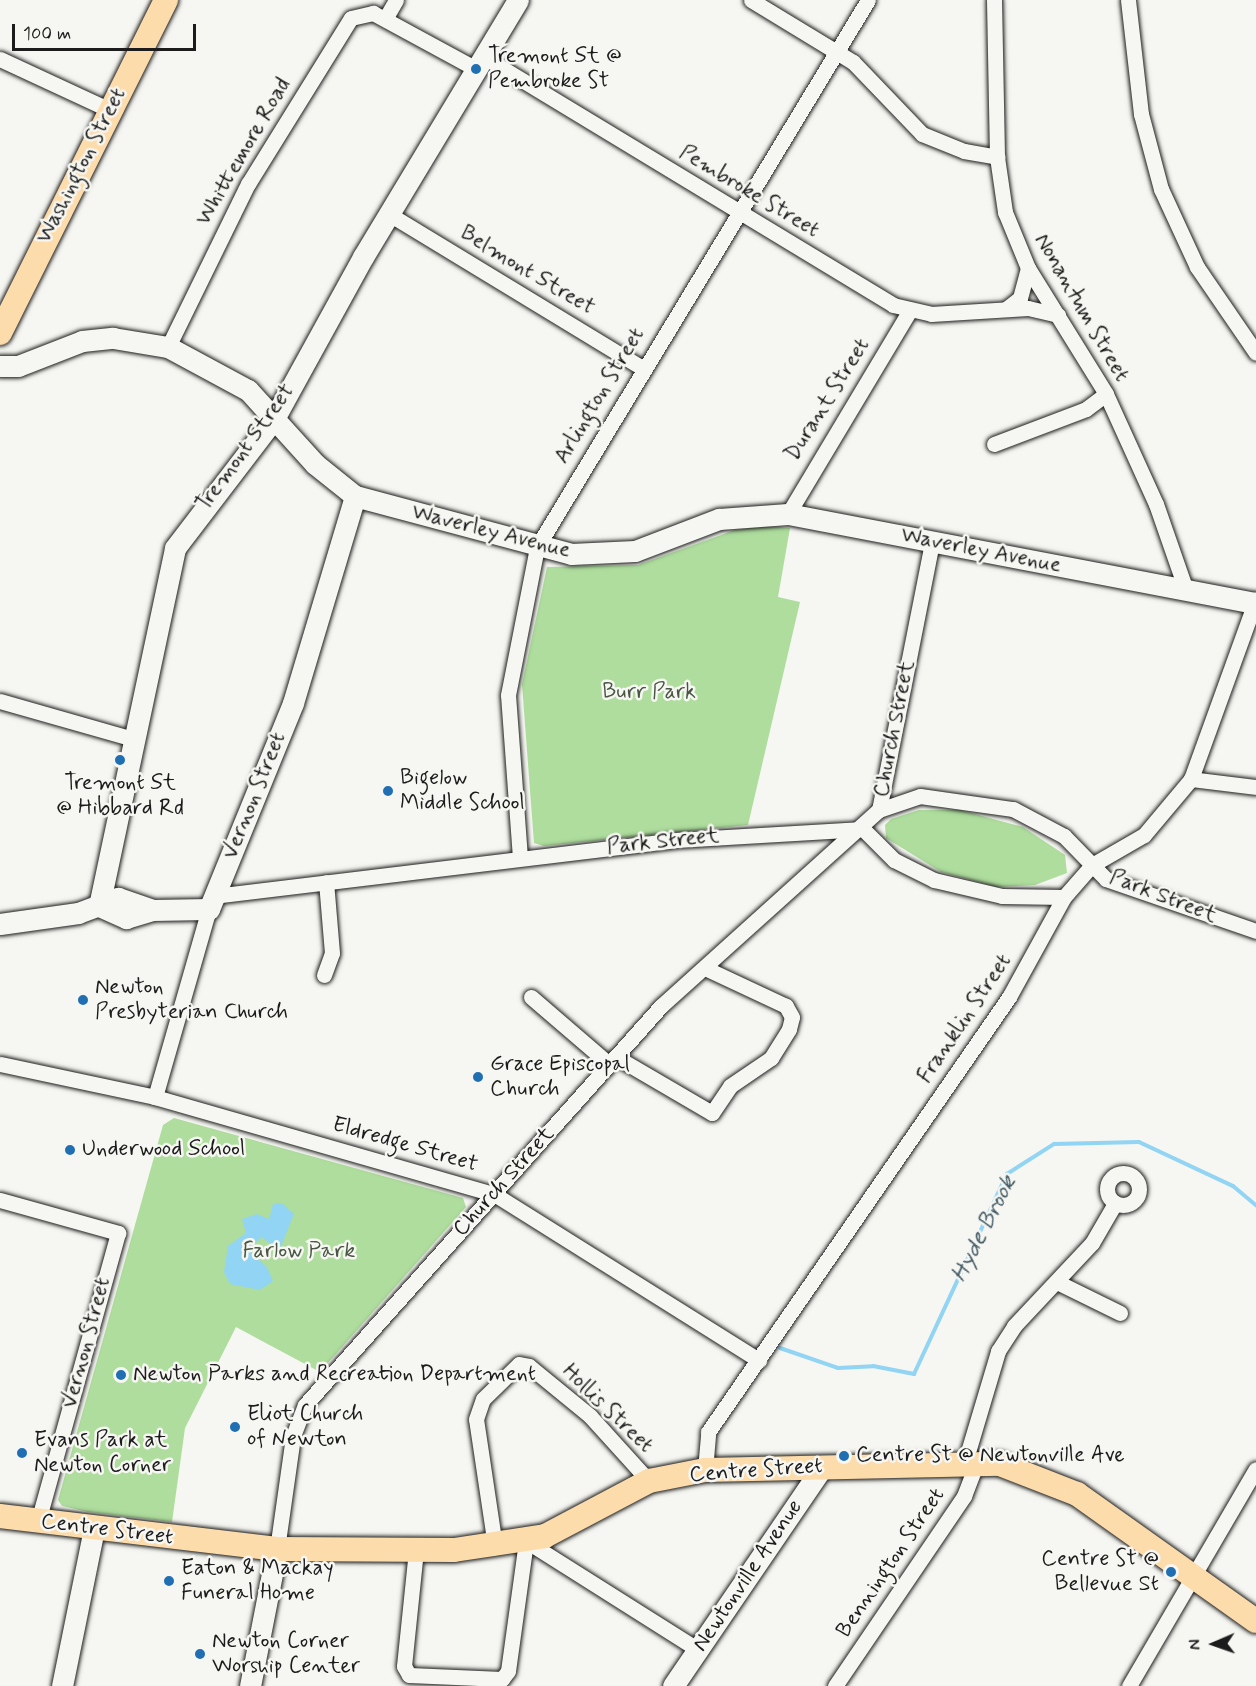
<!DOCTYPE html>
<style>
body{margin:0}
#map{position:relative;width:1256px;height:1686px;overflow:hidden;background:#f6f6f2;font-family:Mynerve,sans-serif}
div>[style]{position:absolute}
.green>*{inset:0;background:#aedd9d}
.water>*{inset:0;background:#91d4f3}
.stream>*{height:4px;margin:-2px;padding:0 2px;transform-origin:2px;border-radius:2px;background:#91d4f3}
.roads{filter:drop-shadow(0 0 2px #1c1c1c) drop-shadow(0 0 2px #1c1c1c)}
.street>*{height:15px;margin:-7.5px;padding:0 7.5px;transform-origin:7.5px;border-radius:7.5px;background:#f6f6f2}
.street>.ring{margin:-7.5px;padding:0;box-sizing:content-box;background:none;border:15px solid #f6f6f2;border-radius:50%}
.secondary>*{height:21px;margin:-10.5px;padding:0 10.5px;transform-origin:10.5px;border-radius:10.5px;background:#f6f6f2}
.primary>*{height:24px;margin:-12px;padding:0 12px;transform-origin:12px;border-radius:12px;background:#fddcac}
.dots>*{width:16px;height:16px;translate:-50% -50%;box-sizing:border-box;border:3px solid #f6f6f2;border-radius:50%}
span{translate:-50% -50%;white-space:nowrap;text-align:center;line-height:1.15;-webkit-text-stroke:5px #f6f6f2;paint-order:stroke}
.poi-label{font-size:22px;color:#1c1c1c}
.left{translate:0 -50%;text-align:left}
.right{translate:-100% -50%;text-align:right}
.street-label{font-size:22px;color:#1c1c1c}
.park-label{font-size:22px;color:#485643}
.water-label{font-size:24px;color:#455c67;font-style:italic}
.north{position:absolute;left:1184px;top:1614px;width:60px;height:60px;-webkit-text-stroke:4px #f6f6f2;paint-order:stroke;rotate:268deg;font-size:16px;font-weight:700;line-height:24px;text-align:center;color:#1c1c1c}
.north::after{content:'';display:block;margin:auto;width:21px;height:27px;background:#1c1c1c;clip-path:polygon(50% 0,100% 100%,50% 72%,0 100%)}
.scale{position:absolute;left:12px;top:24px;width:184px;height:27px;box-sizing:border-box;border:3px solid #1c1c1c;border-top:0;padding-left:8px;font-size:18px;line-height:21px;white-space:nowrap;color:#1c1c1c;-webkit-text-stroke:4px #f6f6f2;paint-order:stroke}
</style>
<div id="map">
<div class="green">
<i style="clip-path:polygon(766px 526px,790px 528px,778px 597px,800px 602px,748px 825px,544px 846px,534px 843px,522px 684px,547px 567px,638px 565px,735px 530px)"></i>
<i style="clip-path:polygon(919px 810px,960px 810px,1023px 827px,1065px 855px,1067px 873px,1035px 885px,997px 887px,941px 872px,886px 838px,885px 825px,891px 819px)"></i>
<i style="clip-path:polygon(174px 1118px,463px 1198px,466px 1207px,320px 1372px,236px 1327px,185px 1428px,172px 1522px,88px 1512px,62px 1506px,58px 1500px,163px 1125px)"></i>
</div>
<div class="water">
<i style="clip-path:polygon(282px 1203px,294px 1214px,279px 1251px,262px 1237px,248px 1250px,267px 1267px,273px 1281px,260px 1290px,230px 1284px,224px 1272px,228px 1246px,246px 1233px,242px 1219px,257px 1214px,269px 1219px,273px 1204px)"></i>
</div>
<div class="stream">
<i style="left:780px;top:1348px;width:61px;rotate:19deg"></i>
<i style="left:838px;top:1368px;width:35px;rotate:-3deg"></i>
<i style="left:873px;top:1366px;width:42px;rotate:11deg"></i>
<i style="left:914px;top:1374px;width:221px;rotate:-65.1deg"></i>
<i style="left:1007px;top:1174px;width:56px;rotate:-32.6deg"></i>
<i style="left:1054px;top:1144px;width:85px;rotate:-1.3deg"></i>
<i style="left:1139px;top:1142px;width:104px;rotate:25.1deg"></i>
<i style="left:1233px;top:1186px;width:30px;rotate:40deg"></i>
</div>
<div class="roads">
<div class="street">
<i style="left:751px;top:0;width:119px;rotate:31.3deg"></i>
<i style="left:853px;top:62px;width:100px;rotate:46.2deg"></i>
<i style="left:922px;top:134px;width:45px;rotate:22deg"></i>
<i style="left:964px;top:151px;width:34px;rotate:10deg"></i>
<i style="left:994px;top:0;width:157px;rotate:88.9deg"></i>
<i style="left:997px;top:157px;width:56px;rotate:81.7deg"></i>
<i style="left:1005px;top:212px;width:61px;rotate:67.7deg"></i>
<i style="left:1028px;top:268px;width:148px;rotate:58.2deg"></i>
<i style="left:1106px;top:394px;width:121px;rotate:65.6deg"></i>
<i style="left:1156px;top:504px;width:91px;rotate:70.8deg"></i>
<i style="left:1128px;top:0;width:115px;rotate:83.5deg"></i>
<i style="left:1141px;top:114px;width:78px;rotate:75.1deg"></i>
<i style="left:1161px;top:189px;width:86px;rotate:65.2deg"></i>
<i style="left:1197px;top:267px;width:104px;rotate:55.5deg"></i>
<i style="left:385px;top:19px;width:22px;rotate:-60deg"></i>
<i style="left:484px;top:57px;width:478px;rotate:31.2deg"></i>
<i style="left:893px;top:305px;width:39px;rotate:13deg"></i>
<i style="left:931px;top:314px;width:97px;rotate:-3.5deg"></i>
<i style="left:1028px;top:308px;width:31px;rotate:13deg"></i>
<i style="left:0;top:59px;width:121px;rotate:24.9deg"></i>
<i style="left:389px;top:214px;width:296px;rotate:31.3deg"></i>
<i style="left:1006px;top:309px;width:18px;rotate:-38deg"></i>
<i style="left:1020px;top:298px;width:31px;rotate:-75deg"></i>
<i style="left:168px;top:347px;width:182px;rotate:-63.9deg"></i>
<i style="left:248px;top:184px;width:195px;rotate:-58.2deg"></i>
<i style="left:351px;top:18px;width:23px;rotate:-13deg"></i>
<i style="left:373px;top:13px;width:117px;rotate:28.5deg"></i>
<i style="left:994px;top:444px;width:98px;rotate:-20.8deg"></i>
<i style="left:1086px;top:409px;width:25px;rotate:-37deg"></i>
<i style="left:788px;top:514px;width:235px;rotate:-59.1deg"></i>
<i style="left:0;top:701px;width:138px;rotate:15.9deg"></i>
<i style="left:1191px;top:779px;width:65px;rotate:7deg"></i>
<i style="left:879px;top:810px;width:43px;rotate:-18.9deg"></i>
<i style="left:920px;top:796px;width:94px;rotate:8deg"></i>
<i style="left:1013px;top:809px;width:58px;rotate:27.9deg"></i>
<i style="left:1064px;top:836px;width:60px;rotate:45.7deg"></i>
<i style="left:1106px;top:879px;width:159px;rotate:19.1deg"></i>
<i style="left:520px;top:858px;width:163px;rotate:-94.2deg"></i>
<i style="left:508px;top:695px;width:151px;rotate:-78.9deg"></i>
<i style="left:537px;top:547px;width:639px;rotate:-58.82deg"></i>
<i style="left:214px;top:896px;width:465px;rotate:-6.9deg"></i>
<i style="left:676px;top:840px;width:187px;rotate:-3.4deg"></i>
<i style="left:863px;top:829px;width:44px;rotate:45deg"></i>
<i style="left:894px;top:860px;width:45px;rotate:26.6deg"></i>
<i style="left:934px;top:880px;width:70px;rotate:13.2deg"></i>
<i style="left:1002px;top:896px;width:62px;rotate:0.9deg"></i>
<i style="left:324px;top:975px;width:23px;rotate:-70deg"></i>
<i style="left:332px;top:953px;width:71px;rotate:-94.8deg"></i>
<i style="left:531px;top:997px;width:103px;rotate:40.7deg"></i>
<i style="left:616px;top:1057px;width:111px;rotate:30.3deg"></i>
<i style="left:712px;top:1113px;width:32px;rotate:-56deg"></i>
<i style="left:730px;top:1086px;width:50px;rotate:-34.3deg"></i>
<i style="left:771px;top:1058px;width:34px;rotate:-58deg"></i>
<i style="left:789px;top:1029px;width:12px;rotate:-76deg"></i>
<i style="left:792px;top:1017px;width:13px;rotate:-119deg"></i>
<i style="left:786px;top:1006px;width:89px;rotate:-154.9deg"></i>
<i style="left:0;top:1064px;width:158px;rotate:12deg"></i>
<i style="left:155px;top:1097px;width:353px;rotate:16deg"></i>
<i style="left:494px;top:1194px;width:313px;rotate:32.1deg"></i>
<i style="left:155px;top:1097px;width:196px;rotate:-74deg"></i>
<i class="ring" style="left:1107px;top:1173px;width:17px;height:17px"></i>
<i style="left:0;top:1200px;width:123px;rotate:15.6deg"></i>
<i style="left:118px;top:1233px;width:300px;rotate:105.5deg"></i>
<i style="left:1059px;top:1283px;width:68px;rotate:26.2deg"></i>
<i style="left:965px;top:1462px;width:116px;rotate:-73.4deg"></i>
<i style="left:998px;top:1351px;width:30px;rotate:-57deg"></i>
<i style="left:1014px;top:1326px;width:114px;rotate:-46.8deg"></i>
<i style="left:1092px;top:1243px;width:44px;rotate:-59.9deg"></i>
<i style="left:705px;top:1470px;width:38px;rotate:-85deg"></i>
<i style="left:708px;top:1432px;width:529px;rotate:-55.32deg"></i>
<i style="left:1009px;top:997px;width:114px;rotate:-61.2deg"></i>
<i style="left:1064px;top:897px;width:43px;rotate:-48.8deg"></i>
<i style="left:1092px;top:865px;width:60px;rotate:-30deg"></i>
<i style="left:1144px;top:835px;width:73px;rotate:-50deg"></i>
<i style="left:1191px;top:779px;width:191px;rotate:-70.1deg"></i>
<i style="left:495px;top:1546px;width:128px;rotate:-98.5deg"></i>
<i style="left:476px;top:1419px;width:21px;rotate:-71deg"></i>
<i style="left:483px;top:1399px;width:50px;rotate:-44.2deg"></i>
<i style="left:519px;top:1364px;width:10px;rotate:11deg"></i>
<i style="left:529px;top:1366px;width:79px;rotate:39.3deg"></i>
<i style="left:590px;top:1416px;width:88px;rotate:47.8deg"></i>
<i style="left:277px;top:1549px;width:114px;rotate:-81.9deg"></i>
<i style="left:293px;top:1436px;width:33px;rotate:-69deg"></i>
<i style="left:305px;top:1405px;width:535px;rotate:-48.26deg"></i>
<i style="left:661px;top:1006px;width:293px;rotate:-42deg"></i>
<i style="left:879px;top:810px;width:273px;rotate:-78.8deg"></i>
<i style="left:416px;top:1550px;width:117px;rotate:95.9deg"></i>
<i style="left:404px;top:1666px;width:10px;rotate:61deg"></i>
<i style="left:409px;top:1675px;width:93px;rotate:2.5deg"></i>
<i style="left:502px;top:1679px;width:10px;rotate:-53deg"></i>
<i style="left:508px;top:1671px;width:131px;rotate:-82.1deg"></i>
<i style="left:526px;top:1541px;width:202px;rotate:32.3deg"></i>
<i style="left:835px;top:1686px;width:230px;rotate:-55.8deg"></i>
<i style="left:964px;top:1496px;width:36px;rotate:-69deg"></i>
<i style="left:1129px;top:1686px;width:251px;rotate:-59.7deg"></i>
</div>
<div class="secondary">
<i style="left:0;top:366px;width:18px"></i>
<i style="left:18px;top:366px;width:69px;rotate:-21.3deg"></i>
<i style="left:82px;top:341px;width:31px;rotate:-6deg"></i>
<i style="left:113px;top:338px;width:56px;rotate:9.3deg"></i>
<i style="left:168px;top:347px;width:91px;rotate:28.3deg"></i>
<i style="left:248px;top:390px;width:100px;rotate:47.8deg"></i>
<i style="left:315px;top:464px;width:51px;rotate:38.7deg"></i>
<i style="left:355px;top:496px;width:224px;rotate:15deg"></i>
<i style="left:571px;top:554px;width:64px;rotate:-2.7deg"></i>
<i style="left:635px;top:551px;width:90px;rotate:-20.9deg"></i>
<i style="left:719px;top:519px;width:69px;rotate:-4.1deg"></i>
<i style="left:788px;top:514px;width:476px;rotate:10.8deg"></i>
<i style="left:99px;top:906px;width:366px;rotate:-78deg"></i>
<i style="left:175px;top:548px;width:165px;rotate:-52.6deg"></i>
<i style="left:275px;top:417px;width:183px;rotate:-61.2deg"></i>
<i style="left:363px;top:257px;width:300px;rotate:-58.9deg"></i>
<i style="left:99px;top:906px;width:30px;rotate:24deg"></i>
<i style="left:126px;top:918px;width:27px;rotate:-17deg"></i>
<i style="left:152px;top:910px;width:57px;rotate:-1deg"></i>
<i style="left:209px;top:909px;width:222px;rotate:-67.8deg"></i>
<i style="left:293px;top:703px;width:216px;rotate:-73.3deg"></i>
<i style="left:0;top:924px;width:79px;rotate:-8deg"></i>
<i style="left:78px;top:913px;width:43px;rotate:-20.6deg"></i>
<i style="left:118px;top:898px;width:36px;rotate:19deg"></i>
<i style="left:62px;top:1686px;width:160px;rotate:-78.5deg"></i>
<i style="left:250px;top:1686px;width:140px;rotate:-78.9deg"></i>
<i style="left:673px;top:1686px;width:266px;rotate:-55.7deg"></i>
</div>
<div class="primary">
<i style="left:0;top:333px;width:372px;rotate:-63.5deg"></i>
<i style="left:0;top:1516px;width:279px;rotate:6.8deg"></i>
<i style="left:277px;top:1549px;width:177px;rotate:0.3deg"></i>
<i style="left:454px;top:1550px;width:92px;rotate:-8.7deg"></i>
<i style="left:545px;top:1536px;width:118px;rotate:-27.9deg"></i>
<i style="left:649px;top:1481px;width:57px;rotate:-11.1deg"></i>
<i style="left:705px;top:1470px;width:295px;rotate:-1.2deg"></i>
<i style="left:1000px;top:1464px;width:83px;rotate:21.3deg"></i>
<i style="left:1077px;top:1494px;width:219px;rotate:35.4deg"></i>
</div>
</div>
<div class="dots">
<i style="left:476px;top:69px;background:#1f6fb2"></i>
<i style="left:120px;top:760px;background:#1f6fb2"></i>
<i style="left:388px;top:791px;background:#1f6fb2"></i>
<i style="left:83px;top:1000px;background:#1f6fb2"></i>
<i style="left:478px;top:1077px;background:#1f6fb2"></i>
<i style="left:70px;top:1150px;background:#1f6fb2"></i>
<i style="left:121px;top:1375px;background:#1f6fb2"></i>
<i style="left:235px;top:1427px;background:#1f6fb2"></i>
<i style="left:22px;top:1453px;background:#1f6fb2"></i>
<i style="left:844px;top:1456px;background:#1f6fb2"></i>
<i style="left:1171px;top:1572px;background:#1f6fb2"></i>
<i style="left:169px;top:1581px;background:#1f6fb2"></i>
<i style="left:200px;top:1654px;background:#1f6fb2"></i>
</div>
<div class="poi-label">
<span class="left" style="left:488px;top:69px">Tremont St @<br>Pembroke St</span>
<span class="left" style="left:400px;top:791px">Bigelow<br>Middle School</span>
<span style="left:120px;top:796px">Tremont St<br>@ Hibbard Rd</span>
<span class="left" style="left:95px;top:1000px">Newton<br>Presbyterian Church</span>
<span class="left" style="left:490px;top:1077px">Grace Episcopal<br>Church</span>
<span class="left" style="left:82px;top:1150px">Underwood School</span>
<span class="left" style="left:133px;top:1375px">Newton Parks and Recreation Department</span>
<span class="left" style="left:247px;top:1427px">Eliot Church<br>of Newton</span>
<span class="left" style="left:34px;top:1453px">Evans Park at<br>Newton Corner</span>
<span class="left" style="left:856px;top:1456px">Centre St @ Newtonville Ave</span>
<span class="right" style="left:1159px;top:1572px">Centre St @<br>Bellevue St</span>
<span class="left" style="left:181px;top:1581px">Eaton &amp; Mackay<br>Funeral Home</span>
<span class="left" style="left:212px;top:1654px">Newton Corner<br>Worship Center</span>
</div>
<div class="street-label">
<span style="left:244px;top:152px;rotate:-60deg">Whittemore Road</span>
<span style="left:82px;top:166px;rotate:-63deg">Washington Street</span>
<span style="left:749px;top:192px;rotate:31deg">Pembroke Street</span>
<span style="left:527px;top:271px;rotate:31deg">Belmont Street</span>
<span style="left:1081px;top:308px;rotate:60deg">Nonantum Street</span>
<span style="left:600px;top:396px;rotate:-59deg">Arlington Street</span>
<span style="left:828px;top:400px;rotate:-58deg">Durant Street</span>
<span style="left:246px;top:448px;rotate:-54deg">Tremont Street</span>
<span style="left:491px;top:532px;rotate:14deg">Waverley Avenue</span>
<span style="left:981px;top:551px;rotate:11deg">Waverley Avenue</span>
<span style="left:895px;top:729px;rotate:-79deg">Church Street</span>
<span style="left:255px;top:796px;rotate:-68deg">Vernon Street</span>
<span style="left:663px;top:842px;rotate:-6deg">Park Street</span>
<span style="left:1163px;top:897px;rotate:21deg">Park Street</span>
<span style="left:965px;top:1019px;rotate:-56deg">Franklin Street</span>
<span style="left:405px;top:1145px;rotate:16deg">Eldredge Street</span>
<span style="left:504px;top:1182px;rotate:-48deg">Church Street</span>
<span style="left:87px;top:1343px;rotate:-75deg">Vernon Street</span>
<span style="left:607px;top:1409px;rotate:44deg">Hollis Street</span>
<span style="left:756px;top:1471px;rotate:-4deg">Centre Street</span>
<span style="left:107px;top:1530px;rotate:7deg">Centre Street</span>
<span style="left:891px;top:1563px;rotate:-56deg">Bennington Street</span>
<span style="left:748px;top:1576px;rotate:-56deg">Newtonville Avenue</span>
</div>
<div class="park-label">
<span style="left:649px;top:693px">Burr Park</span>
<span style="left:299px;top:1252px">Farlow Park</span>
</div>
<div class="water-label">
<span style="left:984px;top:1229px;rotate:-63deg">Hyde Brook</span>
</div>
<div class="north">N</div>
<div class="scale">100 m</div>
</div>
